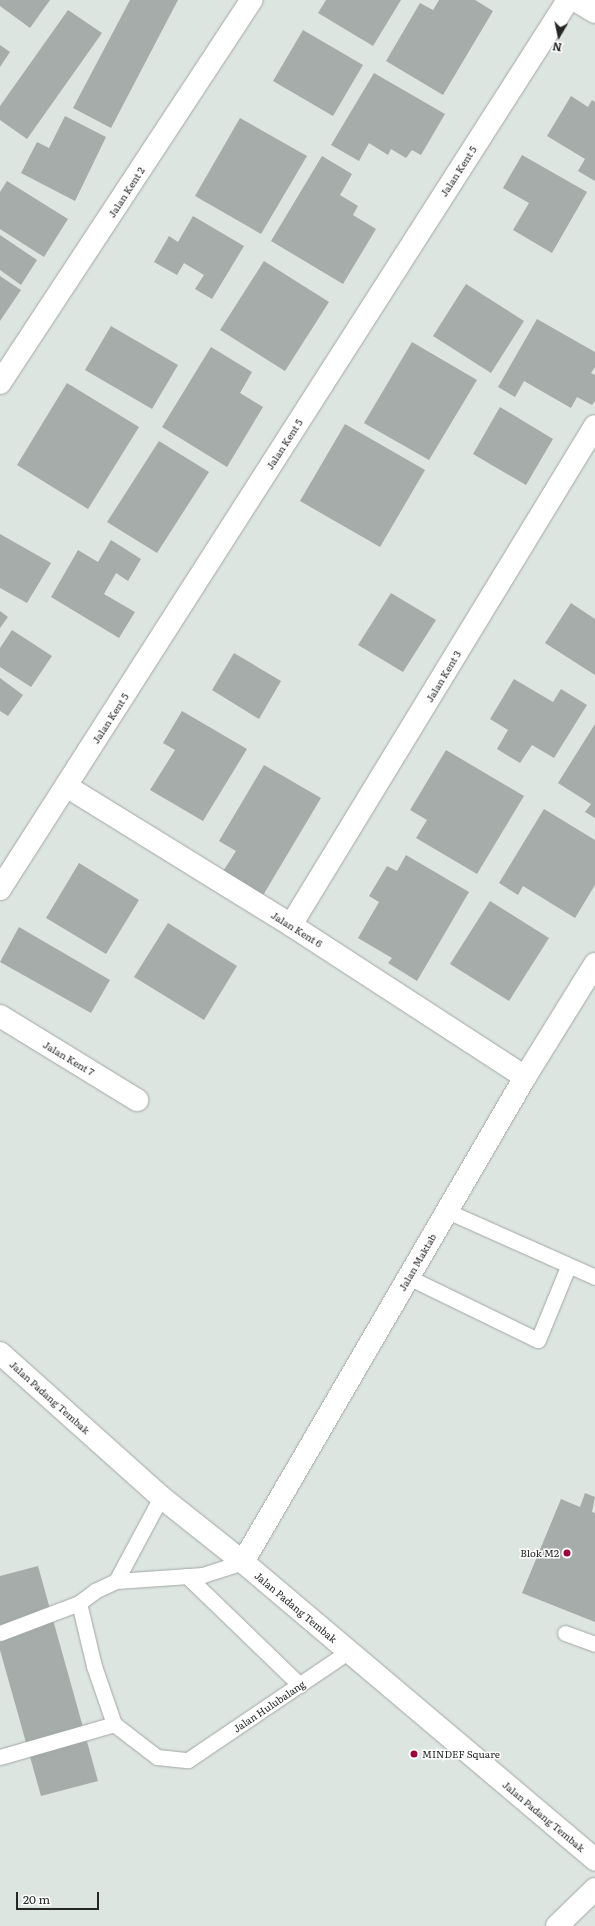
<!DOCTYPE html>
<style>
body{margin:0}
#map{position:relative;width:595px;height:1926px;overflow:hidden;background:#dde5e1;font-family:Literata,serif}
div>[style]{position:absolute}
.building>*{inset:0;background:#a5aca9}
.roads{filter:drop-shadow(0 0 1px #a1a8a5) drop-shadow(0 0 1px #a1a8a5)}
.lane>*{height:15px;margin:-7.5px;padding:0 7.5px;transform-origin:7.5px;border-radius:7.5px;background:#fff}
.street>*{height:22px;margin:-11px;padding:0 11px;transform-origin:11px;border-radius:11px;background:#fff}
.dots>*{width:11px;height:11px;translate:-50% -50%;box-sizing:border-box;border:2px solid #fff;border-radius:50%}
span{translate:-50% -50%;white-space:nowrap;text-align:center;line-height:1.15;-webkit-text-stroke:3px #fff;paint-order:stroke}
.street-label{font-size:10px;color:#252726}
.poi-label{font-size:10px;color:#252726}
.right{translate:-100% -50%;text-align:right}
.left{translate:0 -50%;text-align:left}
.north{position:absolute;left:539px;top:16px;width:40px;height:40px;-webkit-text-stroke:3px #fff;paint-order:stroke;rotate:189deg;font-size:11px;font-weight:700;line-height:16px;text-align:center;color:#252726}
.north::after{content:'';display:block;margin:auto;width:14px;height:18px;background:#252726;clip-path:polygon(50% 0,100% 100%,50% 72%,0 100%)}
.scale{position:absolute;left:16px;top:1892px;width:83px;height:18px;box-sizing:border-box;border:2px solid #252726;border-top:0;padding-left:5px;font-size:12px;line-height:14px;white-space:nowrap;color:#252726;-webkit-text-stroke:3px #fff;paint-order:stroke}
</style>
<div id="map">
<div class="building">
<i style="clip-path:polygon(0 0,50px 0,30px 28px,0 6px)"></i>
<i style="clip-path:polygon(130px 0,178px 0,111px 128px,73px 108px)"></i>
<i style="clip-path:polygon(326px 0,401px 0,373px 46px,318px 13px)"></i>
<i style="clip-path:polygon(439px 0,475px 0,493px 11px,443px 95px,386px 61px,420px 3px,433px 10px)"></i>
<i style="clip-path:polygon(68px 10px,102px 33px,27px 139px,0 120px,0 106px)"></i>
<i style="clip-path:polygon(303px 30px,363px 65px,333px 116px,273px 81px)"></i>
<i style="clip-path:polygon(0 45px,10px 52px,0 67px)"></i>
<i style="clip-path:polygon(374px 73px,445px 114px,421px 155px,412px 150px,406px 158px,391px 149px,388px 155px,369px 143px,359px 161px,331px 145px)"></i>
<i style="clip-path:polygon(571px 96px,588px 107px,592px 100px,595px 102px,595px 181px,578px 171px,585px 159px,547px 136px)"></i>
<i style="clip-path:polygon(65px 116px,106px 137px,75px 201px,21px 173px,37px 142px,49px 148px)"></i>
<i style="clip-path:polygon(240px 118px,307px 156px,261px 234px,195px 196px)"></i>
<i style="clip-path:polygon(522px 155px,587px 192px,552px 253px,513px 230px,529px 203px,503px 188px)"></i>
<i style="clip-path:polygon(322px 156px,352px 174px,340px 195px,358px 206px,353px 215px,376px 229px,343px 284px,271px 241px)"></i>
<i style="clip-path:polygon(7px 181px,68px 219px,44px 257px,0 229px,0 192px)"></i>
<i style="clip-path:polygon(193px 216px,244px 246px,212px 299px,195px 289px,204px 275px,184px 263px,177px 275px,154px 262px,169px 236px,178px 242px)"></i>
<i style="clip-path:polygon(0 235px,37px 260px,21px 285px,0 270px)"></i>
<i style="clip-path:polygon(264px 261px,329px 302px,285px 371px,220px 330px)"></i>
<i style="clip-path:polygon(0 276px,21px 290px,0 321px)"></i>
<i style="clip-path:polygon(466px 284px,524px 321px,491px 373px,433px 336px)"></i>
<i style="clip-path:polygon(537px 319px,595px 352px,595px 367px,591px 373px,595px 375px,595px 401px,592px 405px,577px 397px,571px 408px,524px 381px,515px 397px,498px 387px)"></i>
<i style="clip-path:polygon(111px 326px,178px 365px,152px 409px,85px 370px)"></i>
<i style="clip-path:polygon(412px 342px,477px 380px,429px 460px,364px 423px)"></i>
<i style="clip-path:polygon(211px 347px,252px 372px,240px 393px,263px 407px,227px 467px,162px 427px)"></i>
<i style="clip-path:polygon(67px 383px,139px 427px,88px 509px,17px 465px)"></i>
<i style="clip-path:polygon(500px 407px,553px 439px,526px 485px,473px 454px)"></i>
<i style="clip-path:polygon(345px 424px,425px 470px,380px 547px,300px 501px)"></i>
<i style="clip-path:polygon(159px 441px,209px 472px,157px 553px,107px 522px)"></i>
<i style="clip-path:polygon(0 534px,51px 563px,27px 603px,0 588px)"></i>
<i style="clip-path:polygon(111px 540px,141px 559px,128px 581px,116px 573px,104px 594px,135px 612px,119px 638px,51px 597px,78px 550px,98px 562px)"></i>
<i style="clip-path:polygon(391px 593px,436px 620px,403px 672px,358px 645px)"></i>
<i style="clip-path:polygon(571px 603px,595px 619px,595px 675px,545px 643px)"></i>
<i style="clip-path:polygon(0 611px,8px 617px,0 628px)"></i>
<i style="clip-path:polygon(12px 630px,52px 656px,31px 687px,0 667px,0 648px)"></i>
<i style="clip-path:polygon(234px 653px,281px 681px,259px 719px,212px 690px)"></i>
<i style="clip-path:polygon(0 678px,23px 695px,8px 716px,0 711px)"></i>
<i style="clip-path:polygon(514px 679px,553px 702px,561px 689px,587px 705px,554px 758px,532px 745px,520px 763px,497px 749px,508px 730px,490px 719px)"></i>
<i style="clip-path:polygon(182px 711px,247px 749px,203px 821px,150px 790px,175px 750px,163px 743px)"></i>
<i style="clip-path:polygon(595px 724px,595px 818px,585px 812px,591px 804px,558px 783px)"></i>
<i style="clip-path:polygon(446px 750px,524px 796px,477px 874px,416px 838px,427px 820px,410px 810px)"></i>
<i style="clip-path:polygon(264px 765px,321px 798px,262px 897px,222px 873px,236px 851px,219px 841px)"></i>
<i style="clip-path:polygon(544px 809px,595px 840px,595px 885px,575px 918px,523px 886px,518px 895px,499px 883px)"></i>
<i style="clip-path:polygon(406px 855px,469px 892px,417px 981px,388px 963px,392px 958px,358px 938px,379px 902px,369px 896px,387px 866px,397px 871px)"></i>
<i style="clip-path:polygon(79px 863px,139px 900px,106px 954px,46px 918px)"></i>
<i style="clip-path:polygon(490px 901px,549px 938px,509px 1001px,450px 964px)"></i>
<i style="clip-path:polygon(168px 923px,237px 966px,204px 1020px,134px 977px)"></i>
<i style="clip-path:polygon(19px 927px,110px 980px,91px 1013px,0 962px)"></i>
<i style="clip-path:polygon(585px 1493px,595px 1497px,592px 1512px,595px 1513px,595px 1622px,522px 1593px,561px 1499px,580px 1507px)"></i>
<i style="clip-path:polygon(38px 1566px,98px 1781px,41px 1796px,0 1650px,0 1576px)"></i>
</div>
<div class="roads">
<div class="lane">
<i style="left:447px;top:1211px;width:162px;rotate:24deg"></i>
<i style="left:408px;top:1277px;width:144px;rotate:25.9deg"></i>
<i style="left:538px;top:1340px;width:79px;rotate:-67.7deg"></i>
<i style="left:243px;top:1562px;width:42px;rotate:162deg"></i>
<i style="left:203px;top:1575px;width:87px;rotate:176.1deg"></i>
<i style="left:116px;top:1581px;width:23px;rotate:155deg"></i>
<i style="left:95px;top:1591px;width:20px;rotate:143deg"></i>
<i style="left:79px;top:1603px;width:65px;rotate:76.6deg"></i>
<i style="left:94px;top:1666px;width:61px;rotate:71deg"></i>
<i style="left:114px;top:1724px;width:54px;rotate:37.5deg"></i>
<i style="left:157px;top:1757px;width:31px;rotate:6deg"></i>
<i style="left:188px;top:1760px;width:194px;rotate:-34.1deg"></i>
<i style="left:187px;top:1576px;width:157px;rotate:44deg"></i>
<i style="left:116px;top:1581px;width:95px;rotate:-61.8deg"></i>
<i style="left:0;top:1633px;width:85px;rotate:-20.8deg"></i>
<i style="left:565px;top:1633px;width:32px;rotate:20deg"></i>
<i style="left:0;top:1757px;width:119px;rotate:-16.1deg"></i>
</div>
<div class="street">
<i style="left:575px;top:0;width:23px;rotate:31deg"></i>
<i style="left:0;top:383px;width:458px;rotate:-56.7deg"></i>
<i style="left:66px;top:786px;width:264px;rotate:31.7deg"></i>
<i style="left:291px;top:925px;width:279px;rotate:33deg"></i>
<i style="left:0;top:889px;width:1055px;rotate:-57.42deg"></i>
<i style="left:291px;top:925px;width:584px;rotate:-58.65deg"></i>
<i style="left:0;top:1016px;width:161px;rotate:31.5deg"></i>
<i style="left:0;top:1353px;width:216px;rotate:41.8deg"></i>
<i style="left:161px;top:1497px;width:105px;rotate:38.4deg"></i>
<i style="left:243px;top:1562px;width:461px;rotate:40.2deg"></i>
<i style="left:243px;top:1562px;width:561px;rotate:-59.82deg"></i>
<i style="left:525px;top:1077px;width:133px;rotate:-58.2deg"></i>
<i style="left:557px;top:1926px;width:53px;rotate:-44.2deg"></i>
</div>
</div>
<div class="dots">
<i style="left:567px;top:1553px;background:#a1023d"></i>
<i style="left:414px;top:1754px;background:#a1023d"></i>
</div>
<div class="street-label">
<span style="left:458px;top:171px;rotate:-57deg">Jalan Kent 5</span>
<span style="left:126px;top:192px;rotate:-57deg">Jalan Kent 2</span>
<span style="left:284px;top:444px;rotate:-57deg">Jalan Kent 5</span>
<span style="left:443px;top:676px;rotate:-59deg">Jalan Kent 3</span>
<span style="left:110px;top:718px;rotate:-57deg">Jalan Kent 5</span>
<span style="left:297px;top:929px;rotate:32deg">Jalan Kent 6</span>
<span style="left:69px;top:1058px;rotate:31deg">Jalan Kent 7</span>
<span style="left:417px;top:1262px;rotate:-60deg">Jalan Maktab</span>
<span style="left:50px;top:1397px;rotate:42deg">Jalan Padang Tembak</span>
<span style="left:296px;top:1607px;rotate:40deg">Jalan Padang Tembak</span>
<span style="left:269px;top:1706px;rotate:-34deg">Jalan Hulubalang</span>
<span style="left:544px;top:1816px;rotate:40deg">Jalan Padang Tembak</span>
</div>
<div class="poi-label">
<span class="right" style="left:559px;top:1553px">Blok M2</span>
<span class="left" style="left:422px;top:1754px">MINDEF Square</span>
</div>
<div class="north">N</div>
<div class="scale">20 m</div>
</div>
